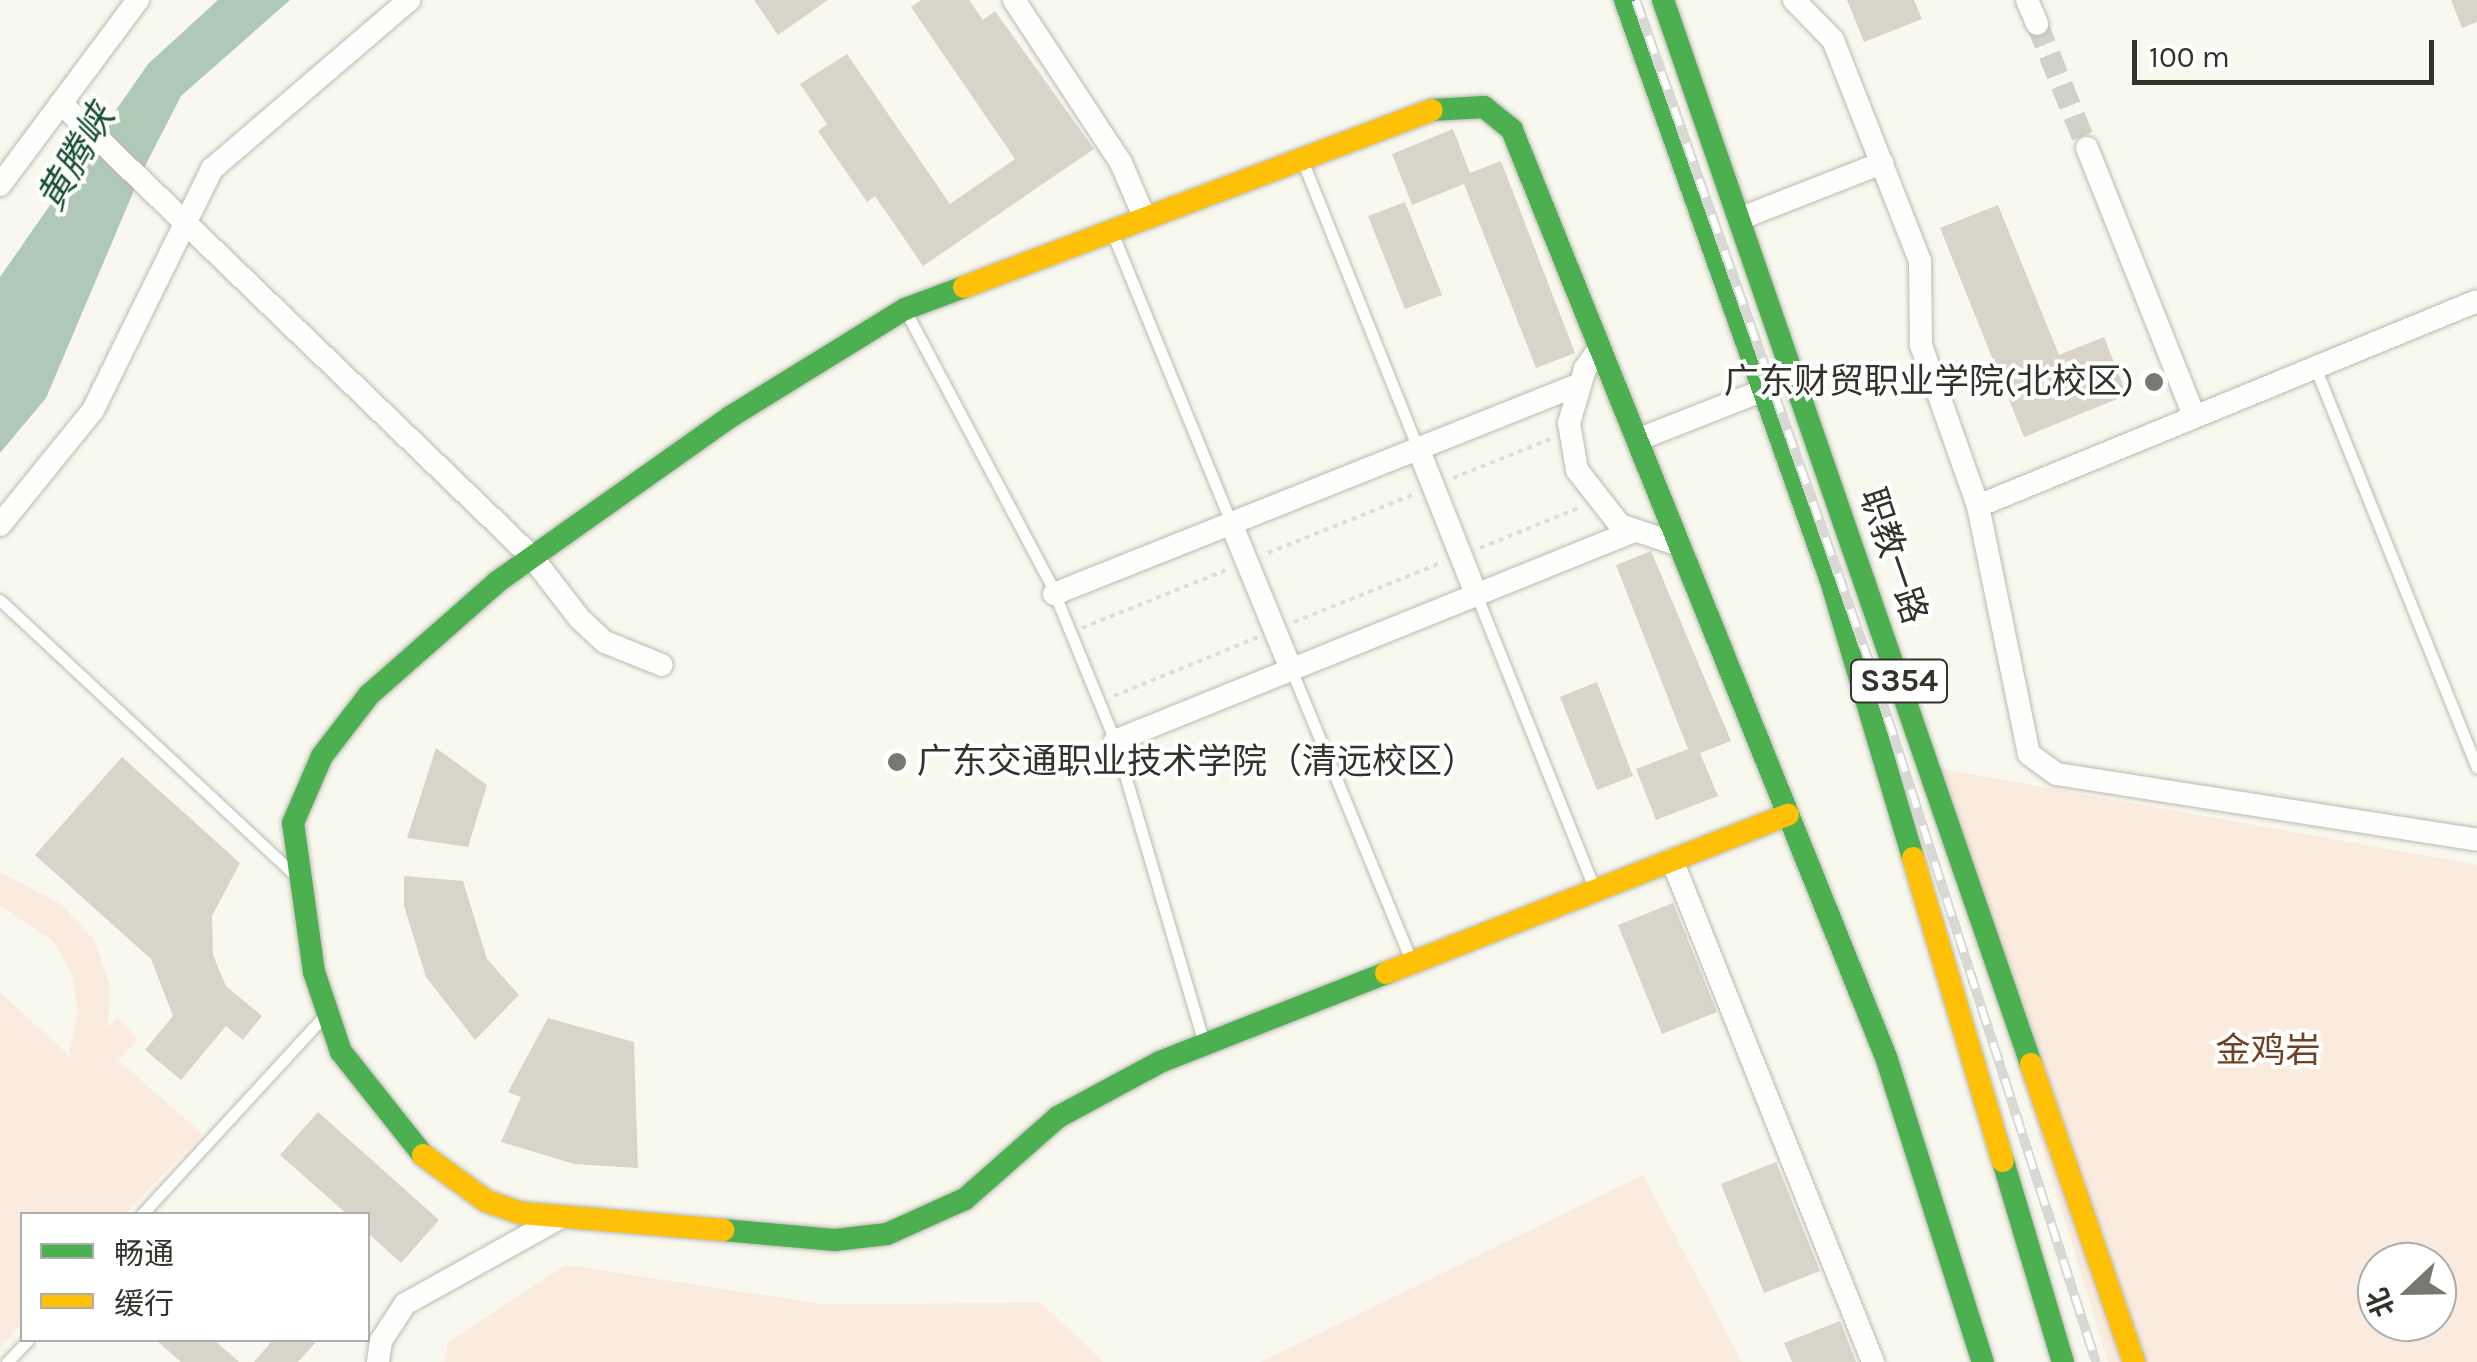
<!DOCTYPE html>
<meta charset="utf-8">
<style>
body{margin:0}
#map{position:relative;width:2477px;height:1362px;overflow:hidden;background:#f8f8ee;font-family:Karla,"Noto Sans SC",sans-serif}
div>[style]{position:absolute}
.green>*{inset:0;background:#fbebde}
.water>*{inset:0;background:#b0c8b6}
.building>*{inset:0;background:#d8d4ca}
.street-tunnel>*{height:22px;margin-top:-11px;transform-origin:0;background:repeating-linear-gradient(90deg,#d1d1c7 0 22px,transparent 0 33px)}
.path>*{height:4px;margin-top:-2px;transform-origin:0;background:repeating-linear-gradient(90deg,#ddddda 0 5px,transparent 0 10px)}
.roads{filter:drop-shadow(0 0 2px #babab3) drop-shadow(0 0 2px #babab3)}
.lane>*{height:11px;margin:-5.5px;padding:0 5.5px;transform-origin:5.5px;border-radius:5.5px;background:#fefefc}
.street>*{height:22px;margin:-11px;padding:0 11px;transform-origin:11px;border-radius:11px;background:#fefefc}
.fast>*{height:22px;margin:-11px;padding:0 11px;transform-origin:11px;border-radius:11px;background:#4caf50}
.slow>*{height:22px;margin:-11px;padding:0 11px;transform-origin:11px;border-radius:11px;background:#ffc107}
.rail>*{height:10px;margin-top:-5px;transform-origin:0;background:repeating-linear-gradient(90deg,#fff 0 19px,#d8d8d4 0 38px);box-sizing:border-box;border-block:2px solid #d8d8d4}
.dots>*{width:28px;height:28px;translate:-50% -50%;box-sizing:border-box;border:5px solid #fff;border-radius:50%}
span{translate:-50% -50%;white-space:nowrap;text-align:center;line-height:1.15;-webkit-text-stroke:8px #fff;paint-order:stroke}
.shield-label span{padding:2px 8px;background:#fff;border:2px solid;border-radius:8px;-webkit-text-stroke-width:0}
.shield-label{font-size:32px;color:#33332d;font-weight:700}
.poi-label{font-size:35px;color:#33332d}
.right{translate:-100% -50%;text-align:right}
.left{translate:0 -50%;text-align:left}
.street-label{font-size:35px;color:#33332d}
.park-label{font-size:35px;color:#704125}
.water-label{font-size:38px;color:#175135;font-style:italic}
.legend{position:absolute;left:20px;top:1212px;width:350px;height:130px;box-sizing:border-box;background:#fff;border:2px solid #adadab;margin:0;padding:12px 18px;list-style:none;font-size:30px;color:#33332d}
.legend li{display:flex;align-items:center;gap:20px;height:50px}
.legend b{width:50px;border:2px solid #adadab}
.north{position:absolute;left:2357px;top:1242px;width:100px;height:100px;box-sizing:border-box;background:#fff;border:2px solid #adadab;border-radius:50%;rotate:248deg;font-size:28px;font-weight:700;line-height:40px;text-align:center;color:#33332d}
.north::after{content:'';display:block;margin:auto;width:35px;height:45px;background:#787871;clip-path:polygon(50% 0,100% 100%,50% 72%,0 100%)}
.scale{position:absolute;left:2132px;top:40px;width:302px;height:45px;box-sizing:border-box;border:5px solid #33332d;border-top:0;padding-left:12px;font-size:30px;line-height:35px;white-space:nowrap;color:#33332d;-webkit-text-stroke:8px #fff;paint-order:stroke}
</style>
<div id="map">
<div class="green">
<i style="clip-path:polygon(evenodd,1926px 766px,2477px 865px,2477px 1362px,2108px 1362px,1926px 766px,2377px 1262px,2437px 1262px,2437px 1322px,2377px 1322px,2377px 1262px)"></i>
<i style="clip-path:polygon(0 872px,61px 904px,94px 940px,110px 986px,108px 1028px,117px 1018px,138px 1039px,118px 1060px,202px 1134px,125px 1214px,22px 1214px,22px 1323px,0 1347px,0 992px,69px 1056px,78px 1012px,72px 974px,53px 941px,0 906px)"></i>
<i style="clip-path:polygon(1643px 1175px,1742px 1362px,1261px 1362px)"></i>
<i style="clip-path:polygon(566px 1265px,822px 1304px,1041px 1303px,1103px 1362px,445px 1362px,447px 1343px)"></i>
</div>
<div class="water">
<i style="clip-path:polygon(218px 0,290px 0,181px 96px,141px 174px,46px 398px,0 453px,0 277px,148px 64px)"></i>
</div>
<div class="building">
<i style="clip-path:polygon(754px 0,828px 0,778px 35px)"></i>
<i style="clip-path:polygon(921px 0,969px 0,983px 20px,995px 11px,1094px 149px,923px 266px,875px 196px,867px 202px,818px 131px,827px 124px,800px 84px,847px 54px,950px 204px,1015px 159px,911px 7px)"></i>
<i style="clip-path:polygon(1847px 0,1914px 0,1922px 19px,1864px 42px)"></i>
<i style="clip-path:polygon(2451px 0,2477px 0,2477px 22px,2462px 28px)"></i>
<i style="clip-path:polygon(1453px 129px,1470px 173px,1501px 161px,1575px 353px,1536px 368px,1464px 184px,1412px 205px,1392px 154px)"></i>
<i style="clip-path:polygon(1405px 202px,1442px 295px,1405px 309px,1368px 216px)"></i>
<i style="clip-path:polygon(1998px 205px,2059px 355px,2104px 337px,2127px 395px,2024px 437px,1940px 228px)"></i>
<i style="clip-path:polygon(1651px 551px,1731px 741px,1700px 753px,1718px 796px,1656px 820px,1636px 769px,1688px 749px,1616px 565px)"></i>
<i style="clip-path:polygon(1597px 682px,1633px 776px,1597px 790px,1560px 697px)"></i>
<i style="clip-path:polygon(436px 748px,487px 785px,468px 847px,407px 838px)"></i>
<i style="clip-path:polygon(122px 757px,240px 863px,212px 916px,213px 955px,226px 986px,262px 1016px,243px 1040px,226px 1026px,181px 1080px,145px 1050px,173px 1016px,151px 959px,35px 855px)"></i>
<i style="clip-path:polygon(404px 876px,463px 881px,487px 959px,519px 995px,475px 1040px,426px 977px,404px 906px)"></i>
<i style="clip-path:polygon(1673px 903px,1717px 1012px,1662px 1034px,1618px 925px)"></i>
<i style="clip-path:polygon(548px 1018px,634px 1042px,638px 1168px,574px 1164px,501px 1142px,521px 1097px,508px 1092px)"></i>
<i style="clip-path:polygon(318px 1112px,439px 1220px,401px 1263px,368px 1233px,368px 1214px,347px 1214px,280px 1155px)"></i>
<i style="clip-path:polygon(1776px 1162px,1820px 1271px,1764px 1293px,1721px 1184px)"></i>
<i style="clip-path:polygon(1840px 1321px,1856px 1362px,1792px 1362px,1784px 1343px)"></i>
<i style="clip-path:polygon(156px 1340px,214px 1340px,239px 1362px,181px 1362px)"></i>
<i style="clip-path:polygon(273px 1340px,318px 1340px,298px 1362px,254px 1362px)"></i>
</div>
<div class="street-tunnel">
<i style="left:2037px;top:24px;width:134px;rotate:68deg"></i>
</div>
<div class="path">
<i style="left:1453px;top:478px;width:105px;rotate:-21.7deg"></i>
<i style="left:1480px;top:548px;width:106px;rotate:-22.2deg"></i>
<i style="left:1268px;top:553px;width:155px;rotate:-21.9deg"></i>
<i style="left:1294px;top:622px;width:161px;rotate:-21.9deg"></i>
<i style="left:1082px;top:628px;width:155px;rotate:-21.9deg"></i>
<i style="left:1114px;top:696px;width:156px;rotate:-22.3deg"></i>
</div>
<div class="roads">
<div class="lane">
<i style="left:1302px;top:160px;width:310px;rotate:68.1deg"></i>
<i style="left:1111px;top:230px;width:317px;rotate:67.7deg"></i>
<i style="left:905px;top:310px;width:311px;rotate:62deg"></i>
<i style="left:1051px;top:585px;width:169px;rotate:67.7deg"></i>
<i style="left:1115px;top:741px;width:316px;rotate:73.6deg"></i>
<i style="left:2315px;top:367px;width:432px;rotate:68deg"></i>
<i style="left:1476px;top:594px;width:319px;rotate:68.1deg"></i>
<i style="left:0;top:600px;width:400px;rotate:43deg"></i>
<i style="left:1291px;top:669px;width:318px;rotate:67.6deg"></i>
<i style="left:142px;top:1214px;width:270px;rotate:-47.4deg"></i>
<i style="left:7px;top:1362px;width:30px;rotate:-46deg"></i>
</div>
<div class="street">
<i style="left:1014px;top:0;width:195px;rotate:56.7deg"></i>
<i style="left:1121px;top:163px;width:56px;rotate:66.7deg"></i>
<i style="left:1794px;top:0;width:56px;rotate:45.7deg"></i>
<i style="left:1833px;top:40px;width:238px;rotate:68.5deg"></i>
<i style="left:1920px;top:261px;width:84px;rotate:89.3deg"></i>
<i style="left:1921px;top:345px;width:171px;rotate:70.5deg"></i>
<i style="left:1978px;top:506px;width:253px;rotate:78.4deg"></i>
<i style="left:2029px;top:754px;width:34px;rotate:36deg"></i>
<i style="left:2057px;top:774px;width:425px;rotate:8.9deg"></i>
<i style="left:2027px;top:0;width:26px;rotate:67deg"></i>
<i style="left:61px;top:103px;width:654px;rotate:43.95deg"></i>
<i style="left:532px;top:557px;width:78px;rotate:52.3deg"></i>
<i style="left:580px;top:619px;width:34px;rotate:43deg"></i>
<i style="left:605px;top:642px;width:61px;rotate:22deg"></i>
<i style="left:2087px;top:148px;width:288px;rotate:68.2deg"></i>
<i style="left:0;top:185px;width:231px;rotate:-53.3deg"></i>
<i style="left:1739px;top:219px;width:154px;rotate:-21.4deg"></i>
<i style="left:1600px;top:348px;width:26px;rotate:126deg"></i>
<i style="left:1585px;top:369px;width:56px;rotate:106.5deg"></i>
<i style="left:1569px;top:423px;width:48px;rotate:80.3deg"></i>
<i style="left:1577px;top:470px;width:70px;rotate:52deg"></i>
<i style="left:1620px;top:525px;width:62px;rotate:18.7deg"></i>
<i style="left:1637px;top:440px;width:136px;rotate:-21.5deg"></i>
<i style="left:1418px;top:448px;width:157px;rotate:68.3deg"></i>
<i style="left:1978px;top:506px;width:539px;rotate:-22.33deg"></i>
<i style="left:1231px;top:523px;width:158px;rotate:67.7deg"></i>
<i style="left:0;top:525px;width:148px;rotate:-51deg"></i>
<i style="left:93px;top:410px;width:269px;rotate:-63.7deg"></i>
<i style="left:212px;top:169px;width:260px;rotate:-40.6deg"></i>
<i style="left:1054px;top:594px;width:566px;rotate:-21.76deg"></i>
<i style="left:1115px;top:741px;width:560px;rotate:-22.03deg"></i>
<i style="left:1672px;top:860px;width:541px;rotate:68.18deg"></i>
<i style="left:378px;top:1362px;width:21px;rotate:-82deg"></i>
<i style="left:381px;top:1341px;width:44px;rotate:-57deg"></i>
<i style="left:405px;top:1304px;width:179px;rotate:-29.1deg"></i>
</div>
<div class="fast">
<i style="left:1625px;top:0;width:616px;rotate:70.48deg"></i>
<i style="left:1831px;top:581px;width:289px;rotate:73.5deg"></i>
<i style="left:1663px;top:0;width:1126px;rotate:70.92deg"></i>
<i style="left:1432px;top:110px;width:52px;rotate:-3.3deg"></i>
<i style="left:1484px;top:107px;width:36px;rotate:39deg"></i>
<i style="left:1512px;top:130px;width:1000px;rotate:68.03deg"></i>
<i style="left:1886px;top:1057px;width:320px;rotate:72.4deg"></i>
<i style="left:423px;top:1155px;width:132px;rotate:-128.5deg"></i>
<i style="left:341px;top:1052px;width:84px;rotate:-108.6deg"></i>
<i style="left:314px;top:972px;width:150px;rotate:-98deg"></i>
<i style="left:293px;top:823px;width:73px;rotate:-66.6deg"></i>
<i style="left:322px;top:756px;width:77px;rotate:-52.4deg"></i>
<i style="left:369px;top:695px;width:171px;rotate:-41.4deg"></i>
<i style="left:497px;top:582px;width:286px;rotate:-35.3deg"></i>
<i style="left:730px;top:417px;width:206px;rotate:-31.7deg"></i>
<i style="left:905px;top:309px;width:63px;rotate:-20.4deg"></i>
<i style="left:2003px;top:1161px;width:210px;rotate:73.4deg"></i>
<i style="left:723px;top:1230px;width:112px;rotate:5.1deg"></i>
<i style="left:835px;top:1240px;width:52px;rotate:-6.6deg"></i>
<i style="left:887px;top:1234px;width:85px;rotate:-24.2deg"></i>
<i style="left:965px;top:1199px;width:124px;rotate:-41.4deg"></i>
<i style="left:1058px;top:1117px;width:116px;rotate:-28.3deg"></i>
<i style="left:1160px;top:1062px;width:243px;rotate:-21.5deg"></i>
</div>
<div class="slow">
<i style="left:964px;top:287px;width:500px;rotate:-20.72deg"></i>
<i style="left:1913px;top:858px;width:316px;rotate:73.5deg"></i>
<i style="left:1386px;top:973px;width:432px;rotate:-21.5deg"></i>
<i style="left:2031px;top:1064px;width:315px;rotate:70.9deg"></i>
<i style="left:423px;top:1155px;width:78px;rotate:36.1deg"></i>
<i style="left:486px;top:1201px;width:37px;rotate:19deg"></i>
<i style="left:521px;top:1213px;width:203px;rotate:4.8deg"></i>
</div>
</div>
<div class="rail">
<i style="left:1636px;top:0;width:722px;rotate:70.59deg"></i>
<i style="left:1876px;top:681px;width:716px;rotate:72.1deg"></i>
</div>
<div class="dots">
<i style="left:2154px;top:382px;background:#787871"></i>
<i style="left:897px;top:762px;background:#787871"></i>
</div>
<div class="shield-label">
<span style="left:1899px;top:681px">S354</span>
</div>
<div class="poi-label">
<span class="right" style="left:2134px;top:382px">广东财贸职业学院(北校区)</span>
<span class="left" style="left:917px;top:762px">广东交通职业技术学院（清远校区）</span>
</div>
<div class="street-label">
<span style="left:1893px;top:556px;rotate:71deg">职教一路</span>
</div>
<div class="park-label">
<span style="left:2268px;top:1051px">金鸡岩</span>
</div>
<div class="water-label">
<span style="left:76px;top:158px;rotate:-60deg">黄腾峡</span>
</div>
<ul class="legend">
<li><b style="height:12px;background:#4caf50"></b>畅通</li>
<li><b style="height:12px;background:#ffc107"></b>缓行</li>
</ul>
<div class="north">北</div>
<div class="scale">100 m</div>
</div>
